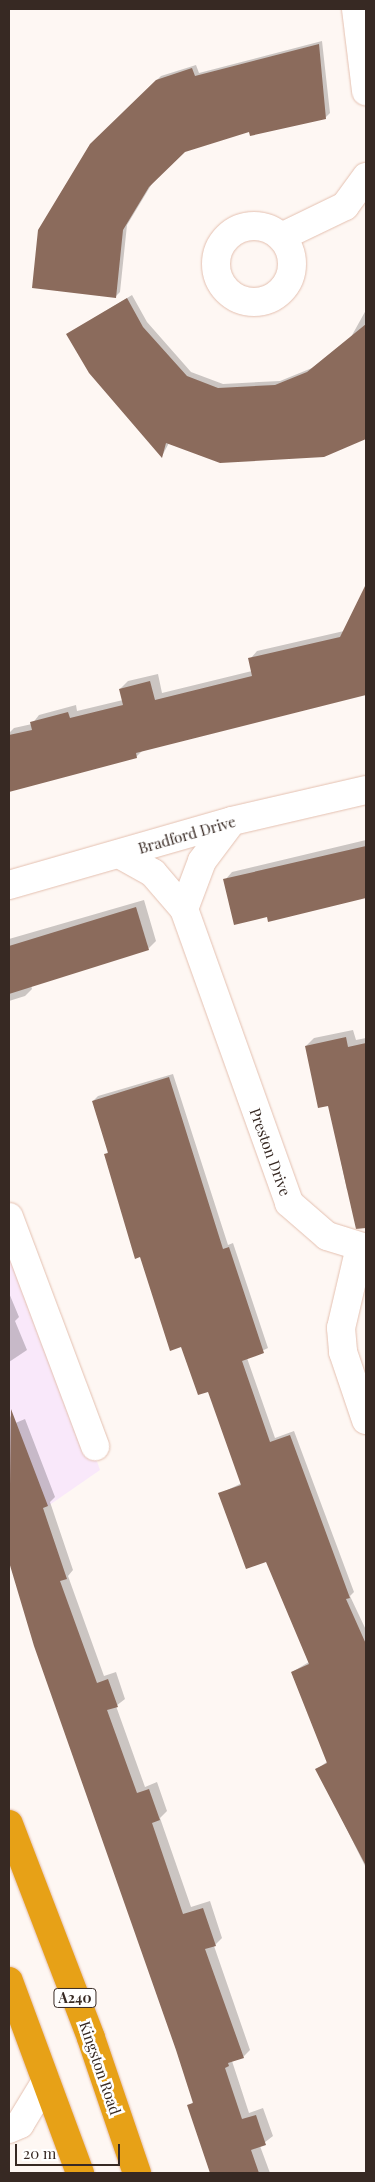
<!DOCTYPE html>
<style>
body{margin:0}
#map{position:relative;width:375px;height:2182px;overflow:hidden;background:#fef7f3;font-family:"Playfair Display",serif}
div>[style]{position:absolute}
.commercial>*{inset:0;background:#f9e8fa}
.shadow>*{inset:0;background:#0003}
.building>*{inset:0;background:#8b6b5c}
.roads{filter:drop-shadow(0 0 1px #e4c0b0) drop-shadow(0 0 1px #e4c0b0)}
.minor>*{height:28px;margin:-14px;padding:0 14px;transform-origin:14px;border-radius:14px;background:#fff}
.minor>.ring{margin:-14px;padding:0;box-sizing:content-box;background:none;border:28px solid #fff;border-radius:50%}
.highway>*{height:28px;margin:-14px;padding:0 14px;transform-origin:14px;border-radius:14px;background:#e7a117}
span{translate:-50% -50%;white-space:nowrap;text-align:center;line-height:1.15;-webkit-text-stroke:5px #fff;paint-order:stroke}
.shield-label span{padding:1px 4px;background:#fff;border:1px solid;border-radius:4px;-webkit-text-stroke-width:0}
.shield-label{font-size:14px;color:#372923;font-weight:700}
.street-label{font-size:15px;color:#372923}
.frame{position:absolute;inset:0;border:10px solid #372923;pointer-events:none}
.scale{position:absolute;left:15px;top:2144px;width:105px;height:22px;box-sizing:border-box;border:2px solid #372923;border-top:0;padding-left:6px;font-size:15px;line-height:18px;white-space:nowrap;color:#372923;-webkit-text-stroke:4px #fff;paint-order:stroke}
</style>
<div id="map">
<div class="commercial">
<i style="clip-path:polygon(9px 1210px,100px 1470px,48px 1506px,9px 1520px)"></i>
</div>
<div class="shadow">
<i style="clip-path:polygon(322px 41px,330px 113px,326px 117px,251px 135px,250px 130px,185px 151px,153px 182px,127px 225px,120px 292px,115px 297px,91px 144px,161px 76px,196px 65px,199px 73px)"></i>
<i style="clip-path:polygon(132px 295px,147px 322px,191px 372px,223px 384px,280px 381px,312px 368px,351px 337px,366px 310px,366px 438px,324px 455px,169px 443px,162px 456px,68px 334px)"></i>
<i style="clip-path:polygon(359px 608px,366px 613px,366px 694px,143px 750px,136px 757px,9px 790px,9px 733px,14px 728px,32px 724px,39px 715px,76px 705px,77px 711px,123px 700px,120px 689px,128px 681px,158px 674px,162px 693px,252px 671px,250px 659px,257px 651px,344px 631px)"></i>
<i style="clip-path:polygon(366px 840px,366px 897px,269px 920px,268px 915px,225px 880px,232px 872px)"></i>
<i style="clip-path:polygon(144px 900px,156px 941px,148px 949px,31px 985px,32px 989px,25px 996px,9px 1001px,9px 939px)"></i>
<i style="clip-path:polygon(353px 1030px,356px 1040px,366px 1038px,366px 1186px,347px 1190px,329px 1104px,306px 1046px,314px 1038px)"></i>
<i style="clip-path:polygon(173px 1074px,228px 1245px,233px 1243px,268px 1348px,247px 1358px,275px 1438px,294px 1431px,354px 1592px,350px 1596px,366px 1630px,366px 1868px,317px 1769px,328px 1761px,292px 1672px,309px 1662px,267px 1560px,219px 1494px,242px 1483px,209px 1390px,182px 1345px,141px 1256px,105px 1155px,109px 1151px,93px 1101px,98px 1096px)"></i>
<i style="clip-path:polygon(9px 1293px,19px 1317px,15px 1321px,27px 1350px,9px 1362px)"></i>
<i style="clip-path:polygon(9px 1412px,13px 1424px,25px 1419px,55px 1497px,50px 1502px,73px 1570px,68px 1576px,104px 1676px,116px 1672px,125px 1699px,116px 1706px,145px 1787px,157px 1782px,167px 1811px,160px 1818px,191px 1907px,210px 1901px,222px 1938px,214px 1946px,250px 2050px,243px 2057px,232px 2061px,249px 2113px,263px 2108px,273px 2136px,260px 2146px,270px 2173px,212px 2173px,189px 2106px,194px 2101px,9px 1558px)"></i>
</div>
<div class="building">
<i style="clip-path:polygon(319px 44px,326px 119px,250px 136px,249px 132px,185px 152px,149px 187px,123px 230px,116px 298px,32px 288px,38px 230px,90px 144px,156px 80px,192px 68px,195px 76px)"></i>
<i style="clip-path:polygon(127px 298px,143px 327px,187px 376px,218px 388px,275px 385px,307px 372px,366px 324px,366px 439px,324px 457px,220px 463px,166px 443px,162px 458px,89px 373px,66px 334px)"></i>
<i style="clip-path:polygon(366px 584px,366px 695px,136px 753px,137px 758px,9px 792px,9px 735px,32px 730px,30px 722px,68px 712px,70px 718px,123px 705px,119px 689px,150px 681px,155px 700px,252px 676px,248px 658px,340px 637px)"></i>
<i style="clip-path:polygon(366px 846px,366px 898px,268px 922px,267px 917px,234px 925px,223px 879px)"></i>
<i style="clip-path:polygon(136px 907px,149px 950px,9px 994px,9px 946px)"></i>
<i style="clip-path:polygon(346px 1037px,348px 1047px,366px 1043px,366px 1228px,356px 1229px,328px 1106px,318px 1108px,305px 1046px)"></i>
<i style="clip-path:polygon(169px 1077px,223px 1249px,229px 1247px,264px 1353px,242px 1361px,270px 1442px,290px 1435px,350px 1598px,346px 1599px,366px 1644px,366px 1866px,315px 1769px,327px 1763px,291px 1672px,309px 1664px,266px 1562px,246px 1569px,218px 1493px,241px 1485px,208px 1392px,198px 1395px,181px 1347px,170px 1351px,140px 1257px,135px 1259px,104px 1154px,108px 1153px,92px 1101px)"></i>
<i style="clip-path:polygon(11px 1409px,48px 1506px,43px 1508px,67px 1579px,60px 1581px,97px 1683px,108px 1679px,118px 1707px,107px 1710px,137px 1793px,149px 1789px,160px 1820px,152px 1823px,183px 1914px,203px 1908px,216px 1946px,205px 1949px,244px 2058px,228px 2063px,229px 2066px,225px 2068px,242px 2119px,256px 2115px,266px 2145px,251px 2150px,259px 2173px,210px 2173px,187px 2105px,193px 2103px,176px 2050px,34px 1646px,9px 1562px)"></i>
</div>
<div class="roads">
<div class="minor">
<i style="left:356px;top:9px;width:83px;rotate:83deg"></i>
<i class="ring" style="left:216px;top:226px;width:48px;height:48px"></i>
<i style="left:281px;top:237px;width:71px;rotate:-25.8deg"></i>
<i style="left:345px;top:206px;width:36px;rotate:-54deg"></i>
<i style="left:119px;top:854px;width:39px;rotate:29deg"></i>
<i style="left:153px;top:873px;width:48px;rotate:49.3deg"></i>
<i style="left:184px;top:909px;width:312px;rotate:70.3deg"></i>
<i style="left:289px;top:1203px;width:50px;rotate:41deg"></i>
<i style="left:327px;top:1236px;width:41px;rotate:17.1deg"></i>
<i style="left:9px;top:885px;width:232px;rotate:-16deg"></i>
<i style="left:232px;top:821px;width:138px;rotate:-13deg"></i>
<i style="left:184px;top:909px;width:51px;rotate:-69.4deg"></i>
<i style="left:202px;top:861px;width:50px;rotate:-53.1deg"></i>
<i style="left:9px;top:1217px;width:245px;rotate:69.4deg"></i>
<i style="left:360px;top:1247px;width:83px;rotate:103.2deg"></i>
<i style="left:341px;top:1328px;width:24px;rotate:85deg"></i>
<i style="left:343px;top:1352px;width:72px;rotate:71.3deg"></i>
<i style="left:9px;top:2129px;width:12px;rotate:-24deg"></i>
<i style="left:20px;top:2124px;width:50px;rotate:-58.8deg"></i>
</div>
<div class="highway">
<i style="left:9px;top:1824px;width:229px;rotate:69deg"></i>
<i style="left:91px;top:2038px;width:143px;rotate:71.2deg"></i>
<i style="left:9px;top:1981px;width:205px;rotate:69.7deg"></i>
</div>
</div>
<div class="shield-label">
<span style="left:75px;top:1998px">A240</span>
</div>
<div class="street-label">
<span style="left:187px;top:835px;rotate:-16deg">Bradford Drive</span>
<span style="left:270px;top:1152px;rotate:70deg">Preston Drive</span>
<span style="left:100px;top:2068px;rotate:71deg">Kingston Road</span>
</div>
<div class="frame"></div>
<div class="scale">20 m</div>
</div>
